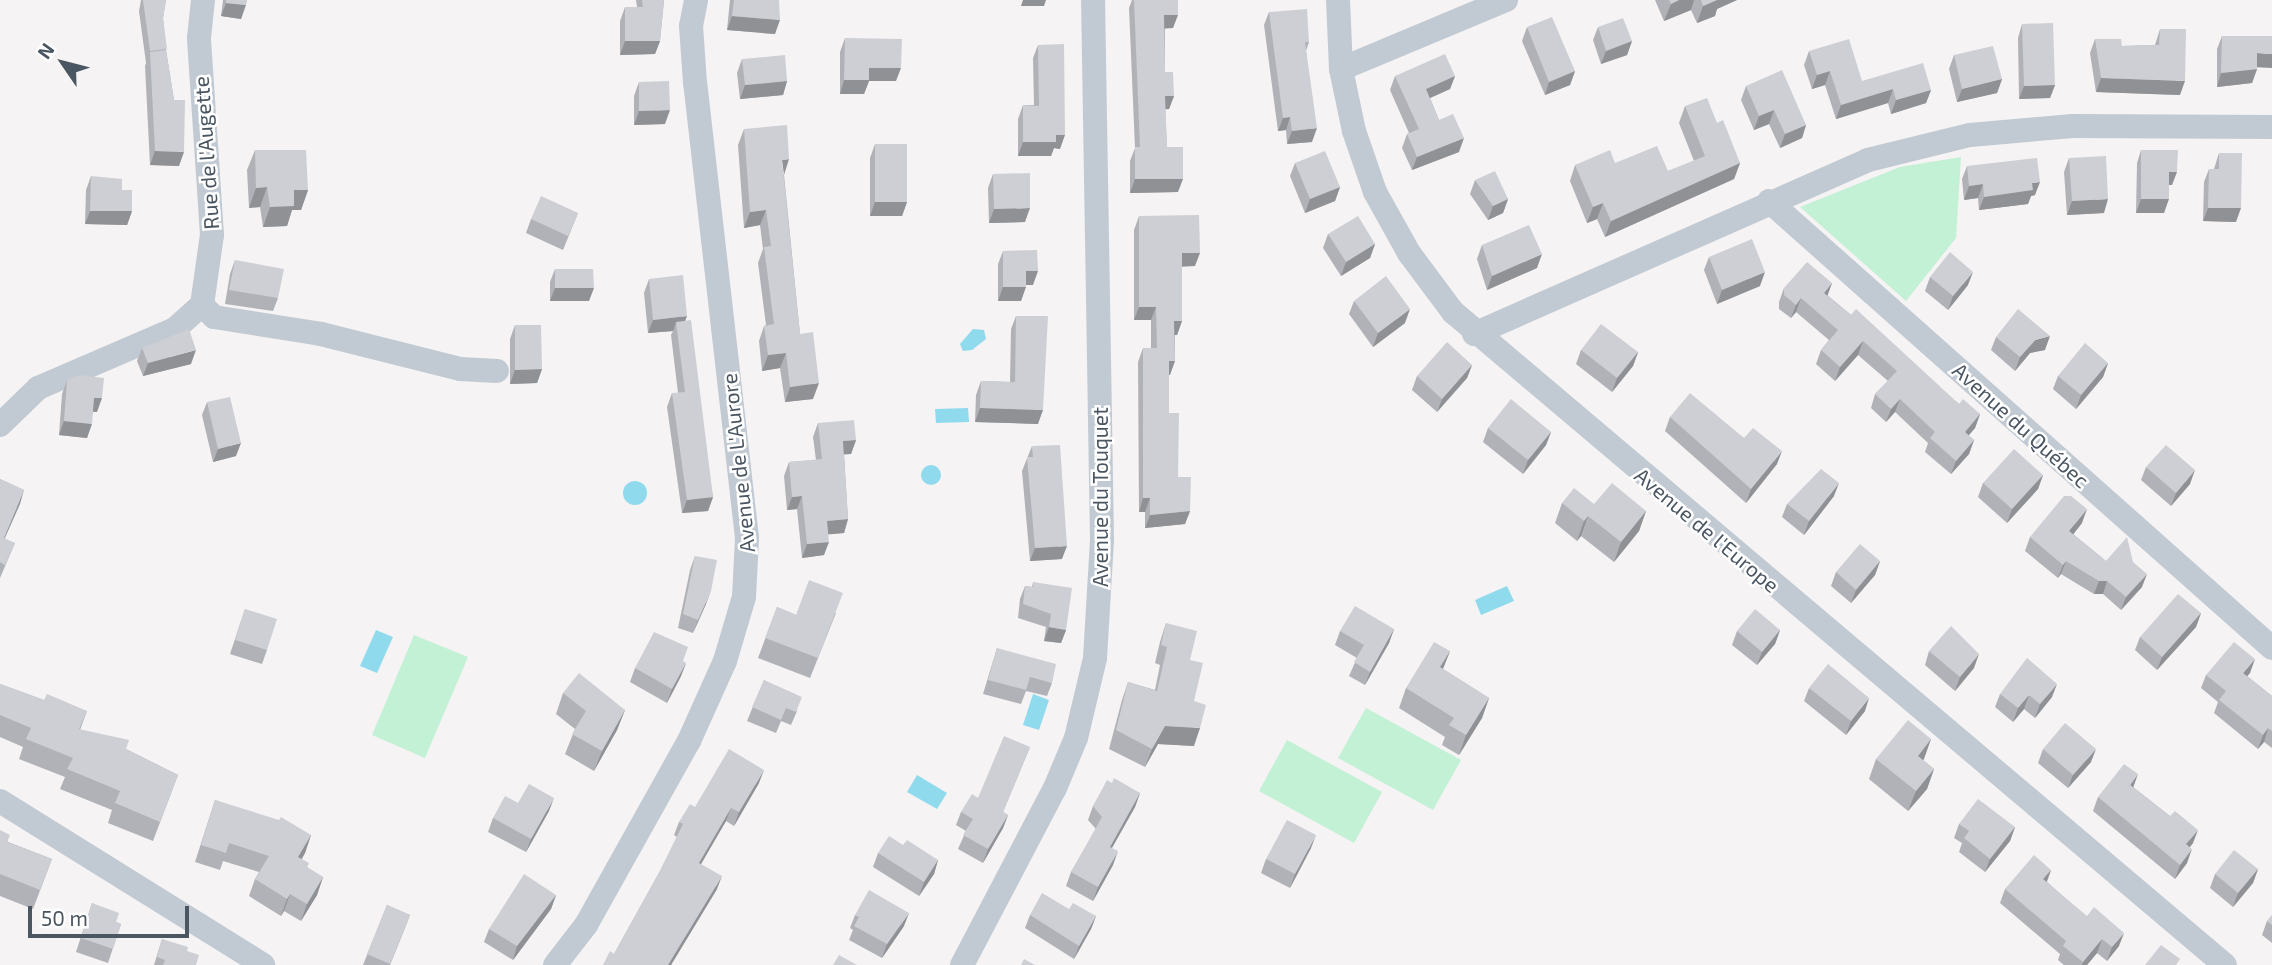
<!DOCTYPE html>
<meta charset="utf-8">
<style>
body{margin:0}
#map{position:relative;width:2272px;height:965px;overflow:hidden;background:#f5f3f3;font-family:"Exo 2",sans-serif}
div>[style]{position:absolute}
.green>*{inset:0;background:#c3f1d5}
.water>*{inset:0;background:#90daee}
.round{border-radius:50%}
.minor>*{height:24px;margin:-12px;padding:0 12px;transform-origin:12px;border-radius:12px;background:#c1cad2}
.wall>*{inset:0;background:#b0b2b7}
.shaded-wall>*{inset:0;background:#909195}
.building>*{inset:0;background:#cdcfd5}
span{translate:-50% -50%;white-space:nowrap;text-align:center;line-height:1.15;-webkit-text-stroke:5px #fff;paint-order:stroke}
.street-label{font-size:21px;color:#4a5661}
.north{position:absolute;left:28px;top:28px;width:70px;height:70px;-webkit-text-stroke:5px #fff;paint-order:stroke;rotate:305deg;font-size:19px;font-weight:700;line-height:28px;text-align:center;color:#4a5661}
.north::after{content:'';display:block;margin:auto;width:24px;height:32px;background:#4a5661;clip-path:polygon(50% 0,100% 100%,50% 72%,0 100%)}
.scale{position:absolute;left:28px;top:906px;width:161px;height:32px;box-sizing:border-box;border:4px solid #4a5661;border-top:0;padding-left:9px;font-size:21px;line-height:24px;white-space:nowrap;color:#4a5661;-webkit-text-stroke:5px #fff;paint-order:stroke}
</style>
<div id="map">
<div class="green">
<i style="clip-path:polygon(1961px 157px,1956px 238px,1906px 301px,1800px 207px,1900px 167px)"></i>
<i style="clip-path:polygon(414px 635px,468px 657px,425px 758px,372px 735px)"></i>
<i style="clip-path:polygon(1366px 708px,1461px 760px,1433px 810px,1338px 758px)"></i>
<i style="clip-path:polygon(1287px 740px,1382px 792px,1354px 843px,1259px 791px)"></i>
</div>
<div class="water">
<i style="clip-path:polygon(973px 329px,984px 330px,986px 339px,972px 350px,963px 351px,960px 344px)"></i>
<i style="clip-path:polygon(968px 408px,969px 422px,936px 423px,935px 409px)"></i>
<i class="round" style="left:921px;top:465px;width:20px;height:20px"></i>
<i class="round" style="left:623px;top:481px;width:24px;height:24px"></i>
<i style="clip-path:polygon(1507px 586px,1514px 601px,1481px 615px,1475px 600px)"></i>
<i style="clip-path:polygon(376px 630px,393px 637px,377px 673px,360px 666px)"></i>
<i style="clip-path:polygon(1033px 694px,1049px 700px,1039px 730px,1023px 725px)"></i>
<i style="clip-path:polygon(917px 775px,947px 793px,937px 809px,907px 792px)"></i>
</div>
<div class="minor">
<i style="left:1338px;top:0;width:69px;rotate:87.5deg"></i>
<i style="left:1341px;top:69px;width:63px;rotate:78.2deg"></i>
<i style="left:1354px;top:131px;width:65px;rotate:71deg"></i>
<i style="left:1375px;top:192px;width:70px;rotate:60.9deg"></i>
<i style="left:1409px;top:253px;width:74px;rotate:53.3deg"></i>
<i style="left:1453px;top:312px;width:1011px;rotate:40.23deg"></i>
<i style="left:1341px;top:69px;width:179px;rotate:-22.7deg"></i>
<i style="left:1769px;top:201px;width:673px;rotate:41.63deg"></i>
<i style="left:202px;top:305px;width:17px;rotate:45deg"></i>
<i style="left:214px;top:317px;width:108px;rotate:9deg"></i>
<i style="left:321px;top:334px;width:143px;rotate:14.1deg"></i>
<i style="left:460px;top:369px;width:37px;rotate:3deg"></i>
<i style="left:1474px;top:334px;width:431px;rotate:-23.8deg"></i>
<i style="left:1868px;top:160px;width:105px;rotate:-13.8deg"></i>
<i style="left:1970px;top:135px;width:103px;rotate:-5deg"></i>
<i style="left:2073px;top:126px;width:199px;rotate:0.3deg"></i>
<i style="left:0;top:425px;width:53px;rotate:-44.2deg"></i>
<i style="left:38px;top:388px;width:149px;rotate:-23.3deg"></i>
<i style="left:175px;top:329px;width:36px;rotate:-42deg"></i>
<i style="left:202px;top:305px;width:71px;rotate:-81.9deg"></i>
<i style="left:212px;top:235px;width:197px;rotate:-93.8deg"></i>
<i style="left:199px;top:38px;width:38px;rotate:-84deg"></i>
<i style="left:0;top:801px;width:310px;rotate:31.9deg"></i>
<i style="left:555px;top:965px;width:51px;rotate:-52.2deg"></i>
<i style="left:586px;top:925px;width:211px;rotate:-60.8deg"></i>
<i style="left:689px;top:741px;width:88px;rotate:-65.8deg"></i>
<i style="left:725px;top:661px;width:67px;rotate:-73.5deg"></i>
<i style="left:744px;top:597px;width:59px;rotate:-87.1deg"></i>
<i style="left:747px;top:538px;width:458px;rotate:-96.5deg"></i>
<i style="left:695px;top:83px;width:57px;rotate:-94deg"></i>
<i style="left:691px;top:26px;width:26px;rotate:-79deg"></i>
<i style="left:962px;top:965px;width:200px;rotate:-62.3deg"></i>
<i style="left:1055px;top:788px;width:54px;rotate:-67.2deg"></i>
<i style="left:1076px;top:738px;width:82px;rotate:-76.6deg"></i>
<i style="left:1095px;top:658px;width:118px;rotate:-86.6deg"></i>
<i style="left:1102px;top:540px;width:540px;rotate:-90.95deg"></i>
</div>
<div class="wall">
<i style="clip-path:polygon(141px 0,166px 0,163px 18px,166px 50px,174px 100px,179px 166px,150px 165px,145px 66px,146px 63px,139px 11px)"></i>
<i style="clip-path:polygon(223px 0,247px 0,241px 19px,221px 16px)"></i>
<i style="clip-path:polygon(636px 0,664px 0,660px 41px,655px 54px,620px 55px,620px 21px,625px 7px,637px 7px)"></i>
<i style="clip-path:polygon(730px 0,779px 0,775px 34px,727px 30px)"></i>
<i style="clip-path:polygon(1132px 0,1178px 0,1173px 28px,1165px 28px,1165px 72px,1174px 96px,1169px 109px,1165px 109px,1167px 147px,1178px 192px,1130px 193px,1130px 161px,1135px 148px,1129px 8px)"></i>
<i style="clip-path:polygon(1655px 0,1737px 0,1717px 9px,1715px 16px,1697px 23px,1691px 10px,1664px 21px)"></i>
<i style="clip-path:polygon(1269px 12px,1309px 42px,1306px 51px,1312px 142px,1287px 144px,1286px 130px,1278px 131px,1264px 25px)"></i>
<i style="clip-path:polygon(2022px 24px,2055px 85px,2050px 98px,2019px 99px,2018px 38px)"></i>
<i style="clip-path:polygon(1527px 27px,1575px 71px,1570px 85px,1545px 95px,1522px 41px)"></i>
<i style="clip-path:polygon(1598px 27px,1632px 41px,1627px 55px,1601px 64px,1593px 40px)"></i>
<i style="clip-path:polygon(2160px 29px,2180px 95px,2096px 92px,2090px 53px,2095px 39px,2122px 46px,2155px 45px)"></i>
<i style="clip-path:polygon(2222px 36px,2257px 69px,2252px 83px,2217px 87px,2217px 49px)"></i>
<i style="clip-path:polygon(845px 38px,896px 81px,869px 81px,864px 94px,840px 94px,840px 52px)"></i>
<i style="clip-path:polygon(1038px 45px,1060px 149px,1054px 148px,1051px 156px,1018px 156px,1018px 119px,1023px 105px,1034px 105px,1033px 58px)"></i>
<i style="clip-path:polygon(1809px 51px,1862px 81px,1931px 90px,1926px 103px,1891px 114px,1888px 103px,1836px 119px,1825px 85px,1812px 89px,1804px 65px)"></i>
<i style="clip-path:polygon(1954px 55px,2002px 79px,1997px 93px,1957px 102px,1949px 69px)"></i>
<i style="clip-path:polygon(742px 59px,787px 81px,783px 95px,740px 99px,737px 73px)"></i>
<i style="clip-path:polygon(1395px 76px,1455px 76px,1450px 89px,1430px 98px,1439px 120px,1459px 152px,1412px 170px,1402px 148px,1407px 134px,1409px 133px,1390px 90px)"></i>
<i style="clip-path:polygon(639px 82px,665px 124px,634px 125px,634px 96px)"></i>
<i style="clip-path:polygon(1746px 86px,1806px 125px,1802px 138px,1780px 148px,1769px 124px,1754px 130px,1741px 100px)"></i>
<i style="clip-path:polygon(1685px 106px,1717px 123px,1740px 163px,1734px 179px,1605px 237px,1597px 219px,1587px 223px,1570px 181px,1575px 165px,1615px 163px,1668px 171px,1694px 161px,1679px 123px)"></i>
<i style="clip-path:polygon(744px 129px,784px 175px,800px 334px,813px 399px,785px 402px,780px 368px,762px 371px,759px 341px,764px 326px,766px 325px,758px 263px,763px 249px,760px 225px,744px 228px,738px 145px)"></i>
<i style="clip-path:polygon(875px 144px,907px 202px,902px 216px,870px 216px,870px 158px)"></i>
<i style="clip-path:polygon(255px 150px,308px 190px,301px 210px,292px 210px,287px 226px,263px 227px,260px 207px,249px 208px,247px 170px)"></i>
<i style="clip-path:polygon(2141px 150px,2172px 185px,2169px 185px,2164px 213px,2136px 213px,2137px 163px)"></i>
<i style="clip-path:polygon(2219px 153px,2236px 222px,2203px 221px,2204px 182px,2209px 169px,2214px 169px)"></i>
<i style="clip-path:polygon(2069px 158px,2104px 213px,2067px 215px,2064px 172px)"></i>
<i style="clip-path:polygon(1295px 163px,1340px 187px,1335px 201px,1305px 213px,1290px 176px)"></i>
<i style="clip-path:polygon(1967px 166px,2035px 195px,2031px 196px,2028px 204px,1979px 210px,1978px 198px,1964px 200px,1962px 179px)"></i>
<i style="clip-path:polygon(993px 174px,1025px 222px,989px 223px,988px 188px)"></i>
<i style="clip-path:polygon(91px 176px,122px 190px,132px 211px,127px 225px,85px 224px,86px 190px)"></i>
<i style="clip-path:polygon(1475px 180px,1508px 199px,1503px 213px,1488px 220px,1470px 194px)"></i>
<i style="clip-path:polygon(578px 213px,563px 250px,526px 233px,531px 219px)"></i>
<i style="clip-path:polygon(1139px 216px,1195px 266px,1182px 266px,1182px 321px,1177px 335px,1175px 335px,1175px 361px,1169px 375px,1169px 413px,1178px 477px,1190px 511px,1185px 524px,1145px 528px,1145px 512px,1139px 512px,1138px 362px,1143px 348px,1151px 348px,1151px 320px,1134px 320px,1134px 230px)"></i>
<i style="clip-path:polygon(1328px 234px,1375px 244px,1370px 258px,1341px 276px,1323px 248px)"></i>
<i style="clip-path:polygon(1482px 245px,1537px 268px,1487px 290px,1477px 259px)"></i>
<i style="clip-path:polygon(1003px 251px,1033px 285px,1026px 285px,1021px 301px,998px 301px,998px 264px)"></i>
<i style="clip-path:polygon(1709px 257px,1760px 286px,1717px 304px,1704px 270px)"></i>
<i style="clip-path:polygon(235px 260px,278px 298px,273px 311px,225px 304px,230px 274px)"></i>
<i style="clip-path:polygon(555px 269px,589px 301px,550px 301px,550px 282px)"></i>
<i style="clip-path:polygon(1930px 277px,1968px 285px,1948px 310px,1925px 291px)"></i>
<i style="clip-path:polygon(649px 279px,685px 320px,713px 497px,708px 511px,682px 513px,667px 407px,672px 393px,678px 393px,671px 335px,673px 331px,648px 333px,644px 293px)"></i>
<i style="clip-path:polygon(1832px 283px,1827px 295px,1959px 404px,1980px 414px,1975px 428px,1968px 435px,1974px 440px,1969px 454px,1951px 474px,1925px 452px,1928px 443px,1895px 412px,1886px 422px,1871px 408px,1875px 394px,1888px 381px,1858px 355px,1835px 381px,1816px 364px,1821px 350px,1829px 340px,1796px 312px,1791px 318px,1779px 309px,1779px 302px,1784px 288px)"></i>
<i style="clip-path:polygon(1354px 301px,1405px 323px,1373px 347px,1349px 314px)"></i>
<i style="clip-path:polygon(1016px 316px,1038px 424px,975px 422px,976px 395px,981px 381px,1010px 382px,1011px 329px)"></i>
<i style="clip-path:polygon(515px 325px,542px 369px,537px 383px,510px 384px,510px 339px)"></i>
<i style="clip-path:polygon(1996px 337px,2045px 350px,2030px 353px,2015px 371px,1991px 350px)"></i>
<i style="clip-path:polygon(142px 348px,191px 364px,143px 376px,137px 361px)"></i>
<i style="clip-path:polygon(1581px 350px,1638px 352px,1633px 366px,1612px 392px,1576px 364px)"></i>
<i style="clip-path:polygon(2108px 363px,2103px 377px,2076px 409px,2053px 389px,2058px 376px)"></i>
<i style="clip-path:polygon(1472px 365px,1467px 378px,1437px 412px,1412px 390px,1417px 376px)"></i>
<i style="clip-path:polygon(67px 380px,97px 412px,93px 412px,87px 438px,59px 435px,62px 394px)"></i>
<i style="clip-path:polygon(207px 402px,236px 456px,213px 462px,202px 415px)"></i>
<i style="clip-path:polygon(1670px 417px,1744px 438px,1777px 464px,1746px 503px,1665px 431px)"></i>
<i style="clip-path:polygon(818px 423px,856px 440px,851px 454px,844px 454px,848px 519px,844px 533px,828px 534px,824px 555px,802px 558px,797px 509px,787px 510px,784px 476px,789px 462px,816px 460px,813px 437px)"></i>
<i style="clip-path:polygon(1488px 428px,1551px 432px,1546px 445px,1523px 474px,1483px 442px)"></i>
<i style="clip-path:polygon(1032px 446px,1062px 559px,1030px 561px,1022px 471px)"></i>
<i style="clip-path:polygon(2146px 467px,2190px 484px,2171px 506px,2141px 480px)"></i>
<i style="clip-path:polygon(2043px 475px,2038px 489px,2007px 523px,1978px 497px,1983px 483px)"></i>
<i style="clip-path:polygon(0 479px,24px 490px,4px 539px,15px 543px,0 578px)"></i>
<i style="clip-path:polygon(1834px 496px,1804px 535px,1782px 517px,1787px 504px)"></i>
<i style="clip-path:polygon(1562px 503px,1594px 504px,1646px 511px,1639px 531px,1614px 562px,1581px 536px,1577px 541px,1555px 523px)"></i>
<i style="clip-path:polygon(2082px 523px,2073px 534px,2106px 561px,2133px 562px,2142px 587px,2121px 610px,2103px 594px,2094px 594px,2061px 574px,2058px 578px,2025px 551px,2030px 537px)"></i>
<i style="clip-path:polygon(695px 556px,706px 604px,693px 633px,678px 628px,690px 570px)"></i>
<i style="clip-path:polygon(1880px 561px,1875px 575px,1851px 603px,1831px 586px,1836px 572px)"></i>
<i style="clip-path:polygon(1033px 582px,1066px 630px,1061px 643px,1044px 641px,1046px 627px,1018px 618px,1020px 599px,1025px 586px,1032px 587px)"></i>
<i style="clip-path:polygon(777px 607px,796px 615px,836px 613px,810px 678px,758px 658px)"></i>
<i style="clip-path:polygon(245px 609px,267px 650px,262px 664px,230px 654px)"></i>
<i style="clip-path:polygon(2201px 613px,2196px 627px,2157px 670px,2135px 650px,2140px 637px)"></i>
<i style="clip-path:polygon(1166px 623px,1190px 660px,1194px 701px,1194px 746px,1158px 744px,1145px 767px,1109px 749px,1122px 700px,1128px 682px,1155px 690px,1160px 665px,1155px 663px,1160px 642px)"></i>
<i style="clip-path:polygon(1394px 629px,1389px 643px,1365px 685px,1349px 676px,1357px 658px,1335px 645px,1340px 631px)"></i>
<i style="clip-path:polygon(1780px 630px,1775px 644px,1757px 665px,1732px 645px,1737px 631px)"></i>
<i style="clip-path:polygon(997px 648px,1052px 683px,1047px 696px,1026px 691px,1021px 704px,983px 694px)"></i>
<i style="clip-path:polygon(1450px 651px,1443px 669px,1489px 698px,1482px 718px,1459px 755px,1442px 745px,1445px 737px,1399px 708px,1406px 688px)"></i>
<i style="clip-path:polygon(1929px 651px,1974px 668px,1955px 691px,1925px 665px)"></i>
<i style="clip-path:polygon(686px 663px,681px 676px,667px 703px,630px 682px,635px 668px)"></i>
<i style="clip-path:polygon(2250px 673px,2247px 676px,2272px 696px,2272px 748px,2264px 742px,2258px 749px,2214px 713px,2218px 702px,2201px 688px,2206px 675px)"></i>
<i style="clip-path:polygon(764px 680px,797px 711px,791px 725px,781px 721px,776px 733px,747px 721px)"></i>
<i style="clip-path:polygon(0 684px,44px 700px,87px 711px,80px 730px,126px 749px,178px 775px,153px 841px,108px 823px,112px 810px,60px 789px,65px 777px,19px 759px,23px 747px,0 737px)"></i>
<i style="clip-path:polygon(1809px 688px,1865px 711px,1846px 735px,1804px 701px)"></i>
<i style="clip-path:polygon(563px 693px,625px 710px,617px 730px,594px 771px,565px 754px,575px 729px,556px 714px)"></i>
<i style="clip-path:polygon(2000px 694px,2052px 697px,2035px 718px,2024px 709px,2013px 722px,1995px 707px)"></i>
<i style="clip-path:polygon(1931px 739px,1923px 760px,1934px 769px,1927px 789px,1908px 811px,1869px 779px,1876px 759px)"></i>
<i style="clip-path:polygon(1030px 747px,1003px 812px,1008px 815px,1003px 828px,983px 863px,958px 849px,966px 831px,956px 825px,961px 812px,978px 798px)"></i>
<i style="clip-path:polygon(2043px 749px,2091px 762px,2068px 788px,2038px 763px)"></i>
<i style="clip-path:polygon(759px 783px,734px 826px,726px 821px,701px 864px,717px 889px,671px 965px,603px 965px,614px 954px,660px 871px,677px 837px,674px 835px,679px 822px,695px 807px)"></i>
<i style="clip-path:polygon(1112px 783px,1140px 793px,1135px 807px,1112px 848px,1113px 865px,1093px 901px,1066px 886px,1071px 872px,1096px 829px,1088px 820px,1093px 806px)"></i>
<i style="clip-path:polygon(2133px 787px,2170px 816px,2193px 843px,2190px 847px,2187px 863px,2175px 879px,2093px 811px,2098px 797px)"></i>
<i style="clip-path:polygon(215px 800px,311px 835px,305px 853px,302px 859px,308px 868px,323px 877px,317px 895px,301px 921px,284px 911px,281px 916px,249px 896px,255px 879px,259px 872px,223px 861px,220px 870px,195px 862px)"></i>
<i style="clip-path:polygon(518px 803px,549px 811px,526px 852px,488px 832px,493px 818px)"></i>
<i style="clip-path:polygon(1959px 824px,2015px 827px,2010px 841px,1985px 872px,1959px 852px,1962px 843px,1954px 838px)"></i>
<i style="clip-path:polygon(0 830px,8px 842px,52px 859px,33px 909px,0 896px)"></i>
<i style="clip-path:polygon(1311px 848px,1290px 888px,1261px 873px,1266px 859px)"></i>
<i style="clip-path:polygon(878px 853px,938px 860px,934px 874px,919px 896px,873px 867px)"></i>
<i style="clip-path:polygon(2258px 869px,2253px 883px,2233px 907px,2210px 888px,2215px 874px)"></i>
<i style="clip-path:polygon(2051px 870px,2047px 882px,2119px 946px,2107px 961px,2097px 953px,2087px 965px,2064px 965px,2058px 960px,2060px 954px,2000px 903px,2005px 889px)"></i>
<i style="clip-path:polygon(556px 895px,551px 909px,513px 960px,484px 942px,489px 929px)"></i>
<i style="clip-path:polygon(92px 903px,116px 922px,121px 924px,108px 963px,76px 952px)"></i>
<i style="clip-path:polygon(387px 905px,410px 915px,405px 928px,390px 965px,363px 965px)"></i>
<i style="clip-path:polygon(1069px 909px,1096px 916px,1091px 929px,1074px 959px,1025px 928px,1030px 915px)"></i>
<i style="clip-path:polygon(855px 915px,904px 926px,882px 958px,849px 940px,853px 930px,850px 928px)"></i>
<i style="clip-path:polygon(2272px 915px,2272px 943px,2262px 935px,2267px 921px)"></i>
<i style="clip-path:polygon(162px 939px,187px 951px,196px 965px,154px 965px)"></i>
</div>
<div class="shaded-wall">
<i style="clip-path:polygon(1023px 0,1046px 0,1044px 6px,1021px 6px)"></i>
<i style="clip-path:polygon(1679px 0,1694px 0,1691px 10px,1664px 21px,1671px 4px)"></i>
<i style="clip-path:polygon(1717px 0,1737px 0,1717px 9px,1715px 16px,1697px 23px,1703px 6px)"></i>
<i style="clip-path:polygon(226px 3px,246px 5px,241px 19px,221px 16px)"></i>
<i style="clip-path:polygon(1164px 15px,1178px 15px,1173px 28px,1159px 29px)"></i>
<i style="clip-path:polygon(732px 16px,780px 20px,775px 34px,727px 30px)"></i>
<i style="clip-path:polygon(625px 41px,660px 41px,655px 54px,620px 55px)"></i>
<i style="clip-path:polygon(1632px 41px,1627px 55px,1601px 64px,1606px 51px)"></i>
<i style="clip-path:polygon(2257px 53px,2272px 54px,2272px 68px,2252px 67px)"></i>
<i style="clip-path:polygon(869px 68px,901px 68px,896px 81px,869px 81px,864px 94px,840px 94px,844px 80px)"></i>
<i style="clip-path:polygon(2257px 69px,2252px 83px,2217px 87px,2221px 73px)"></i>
<i style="clip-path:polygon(1575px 71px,1570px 85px,1545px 95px,1549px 82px)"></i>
<i style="clip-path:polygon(1830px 71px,1825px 85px,1812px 89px,1817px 75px)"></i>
<i style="clip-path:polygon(1455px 76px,1450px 89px,1421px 102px,1426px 89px)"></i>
<i style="clip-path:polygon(2101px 78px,2185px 81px,2180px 95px,2096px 92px)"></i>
<i style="clip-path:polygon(2002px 79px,1997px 93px,1957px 102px,1962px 89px)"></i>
<i style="clip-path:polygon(787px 81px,783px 95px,740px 99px,745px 85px)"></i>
<i style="clip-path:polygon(2055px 85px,2050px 98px,2019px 99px,2024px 86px)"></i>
<i style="clip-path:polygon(1893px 89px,1888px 103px,1836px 119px,1841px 105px)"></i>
<i style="clip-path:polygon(1931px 90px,1926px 103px,1891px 114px,1896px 100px)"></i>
<i style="clip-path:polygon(1165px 96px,1174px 96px,1169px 109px,1160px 110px)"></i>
<i style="clip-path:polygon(670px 110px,665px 124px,634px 125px,639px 111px)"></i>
<i style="clip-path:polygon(1774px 110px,1769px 124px,1754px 130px,1759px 116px)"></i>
<i style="clip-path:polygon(1290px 117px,1286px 130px,1278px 131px,1283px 118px)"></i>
<i style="clip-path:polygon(1806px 125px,1802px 138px,1780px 148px,1785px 134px)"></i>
<i style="clip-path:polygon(1317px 128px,1312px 142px,1287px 144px,1292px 131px)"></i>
<i style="clip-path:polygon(1056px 135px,1065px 135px,1060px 149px,1054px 148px,1051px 156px,1018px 156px,1023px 142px)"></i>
<i style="clip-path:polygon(1464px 138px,1459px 152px,1412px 170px,1417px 157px)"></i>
<i style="clip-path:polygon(155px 151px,184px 152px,179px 166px,150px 165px)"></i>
<i style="clip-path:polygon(789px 159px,784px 175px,782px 160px)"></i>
<i style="clip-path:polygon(1740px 163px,1734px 179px,1605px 237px,1611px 221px)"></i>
<i style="clip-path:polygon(2169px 172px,2177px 172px,2172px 185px,2164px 185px)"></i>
<i style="clip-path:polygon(1135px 179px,1183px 179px,1178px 192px,1130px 193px)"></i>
<i style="clip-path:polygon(2040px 182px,2035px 195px,2031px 196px,2028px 204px,1979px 210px,1984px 197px,2032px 183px)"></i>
<i style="clip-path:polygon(1983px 184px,1978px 198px,1964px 200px,1969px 186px)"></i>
<i style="clip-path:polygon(267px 187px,260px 207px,249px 208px,256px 188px)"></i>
<i style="clip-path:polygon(1340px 187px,1335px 201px,1305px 213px,1310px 199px)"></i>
<i style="clip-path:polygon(294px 190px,308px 190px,301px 210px,292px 210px,287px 226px,263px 227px,270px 207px)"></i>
<i style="clip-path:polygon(1508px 199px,1503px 213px,1488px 220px,1493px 206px)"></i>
<i style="clip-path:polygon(2108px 199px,2104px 213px,2067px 215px,2072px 201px)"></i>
<i style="clip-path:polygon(2141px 199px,2169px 199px,2164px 213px,2136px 213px)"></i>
<i style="clip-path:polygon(875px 202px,907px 202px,902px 216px,870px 216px)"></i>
<i style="clip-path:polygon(1603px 203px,1597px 219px,1587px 223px,1593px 207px)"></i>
<i style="clip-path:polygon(1030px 208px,1025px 222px,989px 223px,994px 209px)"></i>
<i style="clip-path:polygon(2208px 208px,2241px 208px,2236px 222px,2203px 221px)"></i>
<i style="clip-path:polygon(766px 210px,760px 225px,744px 228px,750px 212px)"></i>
<i style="clip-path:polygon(90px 211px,132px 211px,127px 225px,85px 224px)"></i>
<i style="clip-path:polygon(1375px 244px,1370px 258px,1341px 276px,1346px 262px)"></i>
<i style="clip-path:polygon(1182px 253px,1200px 253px,1195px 266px,1177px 267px)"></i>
<i style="clip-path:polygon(1542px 254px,1537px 268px,1487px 290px,1492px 276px)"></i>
<i style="clip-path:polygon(1026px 271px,1038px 271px,1033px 285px,1021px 285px)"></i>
<i style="clip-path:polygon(1765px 272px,1760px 286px,1717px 304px,1722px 290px)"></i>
<i style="clip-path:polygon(1973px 272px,1968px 285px,1948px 310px,1953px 296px)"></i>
<i style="clip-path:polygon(1832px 283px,1827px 297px,1824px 293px)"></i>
<i style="clip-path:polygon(1003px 287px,1026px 287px,1021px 301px,998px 301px)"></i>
<i style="clip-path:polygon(555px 288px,594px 288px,589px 301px,550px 301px)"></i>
<i style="clip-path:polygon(1801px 298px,1796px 312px,1791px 318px,1796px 305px)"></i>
<i style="clip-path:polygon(1139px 307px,1156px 307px,1151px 320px,1134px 320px)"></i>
<i style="clip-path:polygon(1410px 309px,1405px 323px,1373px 347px,1378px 333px)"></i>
<i style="clip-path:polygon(687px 316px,682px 330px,676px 322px,673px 331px,648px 333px,653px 320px)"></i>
<i style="clip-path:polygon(1174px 321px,1182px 321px,1177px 335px,1169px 335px)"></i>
<i style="clip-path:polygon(2050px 336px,2045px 350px,2030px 353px,2015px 371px,2020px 357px,2035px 340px)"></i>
<i style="clip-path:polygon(1863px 341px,1858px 355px,1835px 381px,1840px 367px)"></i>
<i style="clip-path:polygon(196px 350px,191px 364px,143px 376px,148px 363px)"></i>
<i style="clip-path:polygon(1638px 352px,1633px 366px,1612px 392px,1617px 378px)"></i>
<i style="clip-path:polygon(786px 353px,780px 368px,762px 371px,768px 355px)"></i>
<i style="clip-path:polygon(1169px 361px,1175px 361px,1170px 375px,1164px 375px)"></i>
<i style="clip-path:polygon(2108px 363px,2103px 377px,2076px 409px,2081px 395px)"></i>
<i style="clip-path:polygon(1472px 365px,1467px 378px,1437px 412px,1442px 399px)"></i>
<i style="clip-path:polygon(542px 369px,537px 383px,510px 384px,515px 370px)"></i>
<i style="clip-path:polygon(819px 383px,813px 399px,785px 402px,790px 387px)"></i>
<i style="clip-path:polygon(94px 398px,102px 398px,97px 412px,89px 411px)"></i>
<i style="clip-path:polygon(1900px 399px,1895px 412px,1886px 422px,1891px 409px)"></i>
<i style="clip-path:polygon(980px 408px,1043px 410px,1038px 424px,975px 422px)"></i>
<i style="clip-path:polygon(1980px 414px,1975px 428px,1960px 446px,1965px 432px)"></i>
<i style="clip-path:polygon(64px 421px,92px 424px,87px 438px,59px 435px)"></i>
<i style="clip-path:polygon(1551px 432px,1546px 445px,1523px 474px,1528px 460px)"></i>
<i style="clip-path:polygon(856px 440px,851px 454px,838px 455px,843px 441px)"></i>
<i style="clip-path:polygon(1974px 440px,1969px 454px,1951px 474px,1956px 461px)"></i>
<i style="clip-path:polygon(241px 443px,236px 456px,213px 462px,218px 449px)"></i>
<i style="clip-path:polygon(1782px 451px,1777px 464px,1746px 503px,1751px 489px)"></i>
<i style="clip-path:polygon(2195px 470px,2190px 484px,2171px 506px,2176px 493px)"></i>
<i style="clip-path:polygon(2043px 475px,2038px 489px,2007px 523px,2012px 509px)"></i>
<i style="clip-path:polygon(1839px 483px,1834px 496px,1804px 535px,1809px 521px)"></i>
<i style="clip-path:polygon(24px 490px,20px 504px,0 549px,4px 538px)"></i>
<i style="clip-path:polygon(802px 496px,797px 509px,787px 510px,792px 497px)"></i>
<i style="clip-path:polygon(713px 497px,708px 511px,682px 513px,687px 500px)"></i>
<i style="clip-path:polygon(1143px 498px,1150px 498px,1145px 512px,1139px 512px)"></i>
<i style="clip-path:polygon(2087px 509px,2082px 523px,2065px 545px,2069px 531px)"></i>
<i style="clip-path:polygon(1190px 511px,1185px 524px,1145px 528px,1150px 515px)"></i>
<i style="clip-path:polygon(1646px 511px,1639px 531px,1614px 562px,1621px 542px)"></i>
<i style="clip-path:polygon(1588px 516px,1581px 536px,1577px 541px,1584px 521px)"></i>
<i style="clip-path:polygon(848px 519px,844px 533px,822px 535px,827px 521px)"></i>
<i style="clip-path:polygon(829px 542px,824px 555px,802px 558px,807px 544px)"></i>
<i style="clip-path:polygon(1067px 546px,1062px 559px,1030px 561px,1035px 548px)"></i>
<i style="clip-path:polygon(1880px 561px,1875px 575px,1851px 603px,1856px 590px)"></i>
<i style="clip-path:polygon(2066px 561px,2061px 574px,2058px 578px,2063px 565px)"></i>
<i style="clip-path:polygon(2147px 574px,2142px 587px,2121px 610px,2126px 597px)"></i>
<i style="clip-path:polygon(2099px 581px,2107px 581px,2103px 594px,2094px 594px)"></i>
<i style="clip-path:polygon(711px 591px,706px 604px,693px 633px,698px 620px)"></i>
<i style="clip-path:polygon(2201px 613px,2196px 627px,2157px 670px,2162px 657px)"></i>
<i style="clip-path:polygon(1049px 627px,1066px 630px,1061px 643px,1044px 641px)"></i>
<i style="clip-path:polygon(1394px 629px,1389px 643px,1365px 685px,1370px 672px)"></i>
<i style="clip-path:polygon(1780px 630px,1775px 644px,1757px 665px,1762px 652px)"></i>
<i style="clip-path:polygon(1450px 651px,1442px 671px,1440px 667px)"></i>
<i style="clip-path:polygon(1979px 654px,1974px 668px,1955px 691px,1960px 677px)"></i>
<i style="clip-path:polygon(2255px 659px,2250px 673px,2238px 686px,2243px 673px)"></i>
<i style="clip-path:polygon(686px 663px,681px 676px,667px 703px,672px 689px)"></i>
<i style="clip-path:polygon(2057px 684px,2052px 697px,2035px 718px,2040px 704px)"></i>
<i style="clip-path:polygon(2029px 695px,2024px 709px,2013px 722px,2018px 708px)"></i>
<i style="clip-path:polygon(1489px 698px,1482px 718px,1459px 755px,1466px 735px)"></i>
<i style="clip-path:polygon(1869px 698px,1865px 711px,1846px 735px,1851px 721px)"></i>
<i style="clip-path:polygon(625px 710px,617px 730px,594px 771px,602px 751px)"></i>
<i style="clip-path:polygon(1165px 726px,1200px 728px,1194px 746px,1158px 744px,1145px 767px,1152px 749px)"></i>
<i style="clip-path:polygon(2268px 728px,2264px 742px,2258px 749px,2263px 735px)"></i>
<i style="clip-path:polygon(1931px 739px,1924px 759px,1911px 776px,1918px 756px)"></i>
<i style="clip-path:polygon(2096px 749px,2091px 762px,2068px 788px,2073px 775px)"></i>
<i style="clip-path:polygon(1934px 769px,1927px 789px,1908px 811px,1916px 791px)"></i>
<i style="clip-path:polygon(764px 770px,759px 783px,734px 826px,739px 812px)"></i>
<i style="clip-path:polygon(2138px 774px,2133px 788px,2130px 785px)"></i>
<i style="clip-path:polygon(1140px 793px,1135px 807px,1105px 860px,1110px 847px)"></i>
<i style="clip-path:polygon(554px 798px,549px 811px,526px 852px,531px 839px)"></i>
<i style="clip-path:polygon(731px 808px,726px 821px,694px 876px,699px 863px)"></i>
<i style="clip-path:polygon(1008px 815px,1003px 828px,983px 863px,988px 849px)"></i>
<i style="clip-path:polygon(2015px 827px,2010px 841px,1985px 872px,1990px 859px)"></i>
<i style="clip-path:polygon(2198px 830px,2193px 843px,2181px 858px,2186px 844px)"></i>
<i style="clip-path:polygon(311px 835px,305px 853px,292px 874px,298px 857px)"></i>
<i style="clip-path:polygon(1316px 835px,1311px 848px,1290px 888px,1295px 874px)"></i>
<i style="clip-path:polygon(2192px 849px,2187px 863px,2175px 879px,2180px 865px)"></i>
<i style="clip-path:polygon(1118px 851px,1113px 865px,1093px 901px,1098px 887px)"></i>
<i style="clip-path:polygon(938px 860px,934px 874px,919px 896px,924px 882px)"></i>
<i style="clip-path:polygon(2258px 869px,2253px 883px,2233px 907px,2238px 893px)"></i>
<i style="clip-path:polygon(2051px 870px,2046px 883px,2043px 879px)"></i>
<i style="clip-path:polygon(722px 876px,717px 889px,671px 965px,668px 965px)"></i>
<i style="clip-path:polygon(323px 877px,317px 895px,301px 921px,307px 904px)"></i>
<i style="clip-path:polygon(290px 894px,284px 911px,281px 916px,287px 899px)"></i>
<i style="clip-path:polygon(556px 895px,551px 909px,513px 960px,517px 946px)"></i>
<i style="clip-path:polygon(909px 913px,904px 926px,882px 958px,887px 944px)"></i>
<i style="clip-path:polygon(1096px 916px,1091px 929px,1074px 959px,1079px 946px)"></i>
<i style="clip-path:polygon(2124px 933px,2119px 946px,2107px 961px,2112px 947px)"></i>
<i style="clip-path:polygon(2102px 939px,2097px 953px,2087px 965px,2082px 965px,2083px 962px)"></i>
</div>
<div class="building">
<i style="clip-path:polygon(143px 0,166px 0,163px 18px,167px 49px,150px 51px)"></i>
<i style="clip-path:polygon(226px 0,247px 0,246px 5px,226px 3px)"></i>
<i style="clip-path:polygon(642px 0,664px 0,660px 41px,625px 41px,625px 7px,643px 7px)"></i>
<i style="clip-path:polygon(734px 0,779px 0,780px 20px,732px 16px)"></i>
<i style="clip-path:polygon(1134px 0,1178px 0,1178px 15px,1164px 15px,1165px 72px,1173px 72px,1174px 96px,1165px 96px,1167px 147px,1183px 147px,1183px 179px,1135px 179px,1135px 147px,1140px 147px)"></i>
<i style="clip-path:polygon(1669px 0,1679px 0,1671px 4px)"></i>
<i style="clip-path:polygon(1701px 0,1717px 0,1703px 6px)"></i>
<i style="clip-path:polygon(1307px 9px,1309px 42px,1305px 42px,1317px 128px,1292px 131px,1290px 117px,1283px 118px,1269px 12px)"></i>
<i style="clip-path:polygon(1552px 17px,1575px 71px,1549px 82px,1527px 27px)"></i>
<i style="clip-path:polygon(1623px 18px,1632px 41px,1606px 51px,1598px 27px)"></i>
<i style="clip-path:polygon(2053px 23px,2055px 85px,2024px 86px,2022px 24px)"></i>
<i style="clip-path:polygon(2160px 29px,2186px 29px,2185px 81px,2101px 78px,2095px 39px,2121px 39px,2122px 46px,2159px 45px)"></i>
<i style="clip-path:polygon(2222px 36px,2272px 36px,2272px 54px,2257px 53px,2257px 69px,2221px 73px)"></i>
<i style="clip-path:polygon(845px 38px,902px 39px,901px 68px,869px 68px,869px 80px,844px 80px)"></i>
<i style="clip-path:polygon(1849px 39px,1862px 81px,1923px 63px,1931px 90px,1896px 100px,1893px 89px,1841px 105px,1830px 71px,1817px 75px,1809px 51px)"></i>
<i style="clip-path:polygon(1064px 44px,1065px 135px,1056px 135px,1056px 142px,1023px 142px,1023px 105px,1039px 106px,1038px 45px)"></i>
<i style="clip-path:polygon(1993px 46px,2002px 79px,1962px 89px,1954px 55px)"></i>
<i style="clip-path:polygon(166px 50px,174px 100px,185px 100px,184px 152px,155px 151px,150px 52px)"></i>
<i style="clip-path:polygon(1445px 54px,1455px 76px,1426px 89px,1439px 120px,1453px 114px,1464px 138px,1417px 157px,1407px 134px,1419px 129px,1395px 76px)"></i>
<i style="clip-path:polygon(785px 55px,787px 81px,745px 85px,742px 59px)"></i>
<i style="clip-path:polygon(1782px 70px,1806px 125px,1785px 134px,1774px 110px,1759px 116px,1746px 86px)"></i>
<i style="clip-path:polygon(669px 81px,670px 110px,639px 111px,639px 82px)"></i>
<i style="clip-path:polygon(1707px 98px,1717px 123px,1723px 120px,1740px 163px,1611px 221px,1603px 203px,1593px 207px,1575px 165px,1610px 150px,1615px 163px,1657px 146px,1668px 171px,1705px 156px,1685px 106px)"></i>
<i style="clip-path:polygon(787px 125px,789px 159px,782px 160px,800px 334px,813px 332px,819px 383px,790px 387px,786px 353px,768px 355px,764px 326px,774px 324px,764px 247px,771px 246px,766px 210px,750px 212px,744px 129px)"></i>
<i style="clip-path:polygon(875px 144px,907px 144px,907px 202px,875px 202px)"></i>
<i style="clip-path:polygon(255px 150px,306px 150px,308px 190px,294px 190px,294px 206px,270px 207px,267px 187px,256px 188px)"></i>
<i style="clip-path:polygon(2141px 150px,2178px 150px,2177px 172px,2169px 172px,2169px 199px,2141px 199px)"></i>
<i style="clip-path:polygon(1325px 151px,1340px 187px,1310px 199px,1295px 163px)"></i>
<i style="clip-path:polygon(2219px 153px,2242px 153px,2241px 208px,2208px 208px,2209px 169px,2219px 169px)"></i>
<i style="clip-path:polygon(2106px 156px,2108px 199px,2072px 201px,2069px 158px)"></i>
<i style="clip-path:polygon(2037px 158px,2040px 182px,2032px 183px,2033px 190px,1984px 197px,1983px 184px,1969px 186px,1967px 166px)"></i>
<i style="clip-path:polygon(1495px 171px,1508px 199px,1493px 206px,1475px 180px)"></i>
<i style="clip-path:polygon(1030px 173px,1030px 208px,994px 209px,993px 174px)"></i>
<i style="clip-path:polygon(91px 176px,122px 179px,122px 190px,132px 190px,132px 211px,90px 211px)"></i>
<i style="clip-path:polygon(541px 196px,578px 213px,568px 236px,531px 219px)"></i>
<i style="clip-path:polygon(1199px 215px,1200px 253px,1182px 253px,1182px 321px,1174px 321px,1175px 361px,1169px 361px,1169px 413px,1179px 413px,1178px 477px,1191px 477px,1190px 511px,1150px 515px,1150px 498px,1143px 498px,1143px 348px,1157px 348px,1156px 307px,1139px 307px,1139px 216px)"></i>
<i style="clip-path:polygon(1358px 216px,1375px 244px,1346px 262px,1328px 234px)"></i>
<i style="clip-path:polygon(1529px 225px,1542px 254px,1492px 276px,1482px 245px)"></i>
<i style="clip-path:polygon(1752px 239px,1765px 272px,1722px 290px,1709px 257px)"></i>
<i style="clip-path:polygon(1037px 250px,1038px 271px,1026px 271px,1026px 287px,1003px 287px,1003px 251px)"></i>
<i style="clip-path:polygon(1950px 252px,1973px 272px,1953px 296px,1930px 277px)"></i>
<i style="clip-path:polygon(235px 260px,284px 269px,278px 298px,229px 290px)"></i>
<i style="clip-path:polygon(1807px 262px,1832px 283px,1824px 293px,1851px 315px,1856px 309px,1959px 404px,1963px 399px,1980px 414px,1965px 432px,1974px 440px,1956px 461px,1930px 438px,1935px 432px,1900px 399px,1891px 409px,1875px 394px,1897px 371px,1863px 341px,1840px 367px,1821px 350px,1838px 330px,1801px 298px,1796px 305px,1784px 295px,1784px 288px)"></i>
<i style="clip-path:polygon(555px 269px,593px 269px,594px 288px,555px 288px)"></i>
<i style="clip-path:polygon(683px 275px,687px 316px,653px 320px,649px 279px)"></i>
<i style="clip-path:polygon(1386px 276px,1410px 309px,1378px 333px,1354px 301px)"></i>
<i style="clip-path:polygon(2018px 309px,2050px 336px,2035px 340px,2020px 357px,1996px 337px)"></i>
<i style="clip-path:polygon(1016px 316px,1048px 316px,1043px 410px,980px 408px,981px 381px,1015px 382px)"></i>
<i style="clip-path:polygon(691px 320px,713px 497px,687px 500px,672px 393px,685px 392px,676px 322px)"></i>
<i style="clip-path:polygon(1601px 324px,1638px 352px,1617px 378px,1581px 350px)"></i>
<i style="clip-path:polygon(515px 325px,541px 325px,542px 369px,515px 370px)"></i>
<i style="clip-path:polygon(189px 329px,196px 350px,148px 363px,142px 348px)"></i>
<i style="clip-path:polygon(1447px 342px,1472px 365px,1442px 399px,1417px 376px)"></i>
<i style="clip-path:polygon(2085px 343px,2108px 363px,2081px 395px,2058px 376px)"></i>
<i style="clip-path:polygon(79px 375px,104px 378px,102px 398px,94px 398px,92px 424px,64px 421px,67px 380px)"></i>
<i style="clip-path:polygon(1690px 393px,1744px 438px,1753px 428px,1782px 451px,1751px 489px,1670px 417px)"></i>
<i style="clip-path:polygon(230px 397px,241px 443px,218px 449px,207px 402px)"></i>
<i style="clip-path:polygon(1511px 399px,1551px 432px,1528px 460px,1488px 428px)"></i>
<i style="clip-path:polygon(854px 420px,856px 440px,843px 441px,848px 519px,827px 521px,829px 542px,807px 544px,802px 496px,792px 497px,789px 462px,822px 459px,818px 423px)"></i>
<i style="clip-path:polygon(1060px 445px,1067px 546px,1035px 548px,1027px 457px,1033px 457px,1032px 446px)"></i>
<i style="clip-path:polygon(2166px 445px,2195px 470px,2176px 493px,2146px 467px)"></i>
<i style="clip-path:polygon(2014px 449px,2043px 475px,2012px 509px,1983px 483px)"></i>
<i style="clip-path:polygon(1821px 469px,1839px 483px,1809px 521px,1787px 504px)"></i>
<i style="clip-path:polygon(0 479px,24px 490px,4px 538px,15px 543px,5px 565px,0 562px)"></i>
<i style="clip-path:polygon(1612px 483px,1646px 511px,1621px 542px,1588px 516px,1584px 521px,1562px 503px,1574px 488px,1594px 504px)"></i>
<i style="clip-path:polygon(2064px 496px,2071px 496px,2087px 509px,2069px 531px,2106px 561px,2127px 537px,2133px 562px,2147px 574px,2126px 597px,2107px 581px,2099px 581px,2066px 561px,2063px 565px,2030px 537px)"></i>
<i style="clip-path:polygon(1860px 544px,1880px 561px,1856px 590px,1836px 572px)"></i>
<i style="clip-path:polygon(695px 556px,717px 560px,711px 591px,698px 620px,683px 614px)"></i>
<i style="clip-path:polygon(809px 580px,843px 593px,818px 658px,765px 638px,777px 607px,796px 615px)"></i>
<i style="clip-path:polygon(1033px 582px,1072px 588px,1066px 630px,1049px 627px,1051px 614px,1023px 604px,1025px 586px,1033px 587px)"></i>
<i style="clip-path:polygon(2178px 594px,2201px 613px,2162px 657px,2140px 637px)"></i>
<i style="clip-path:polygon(1355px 606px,1394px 629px,1370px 672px,1354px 662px,1364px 645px,1340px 631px)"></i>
<i style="clip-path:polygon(245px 609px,277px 619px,267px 650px,235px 640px)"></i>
<i style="clip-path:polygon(1755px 609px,1780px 630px,1762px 652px,1737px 631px)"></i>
<i style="clip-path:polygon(1166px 623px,1197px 631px,1190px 660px,1203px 663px,1194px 701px,1206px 705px,1200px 728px,1165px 726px,1152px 749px,1116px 730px,1128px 682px,1157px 691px,1167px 647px,1161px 645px)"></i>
<i style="clip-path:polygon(1951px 626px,1979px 654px,1960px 677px,1929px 651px)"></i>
<i style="clip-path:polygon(654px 632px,688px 647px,683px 661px,686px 663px,672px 689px,635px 668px)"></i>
<i style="clip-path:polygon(1434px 642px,1450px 651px,1440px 667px,1489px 698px,1466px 735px,1449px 725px,1454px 718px,1406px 688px)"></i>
<i style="clip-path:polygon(2234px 642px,2255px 659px,2243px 673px,2272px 696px,2272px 731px,2268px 728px,2263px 735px,2219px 700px,2226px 691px,2206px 675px)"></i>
<i style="clip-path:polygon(997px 648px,1056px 664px,1052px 683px,1030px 677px,1026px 690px,988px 680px)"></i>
<i style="clip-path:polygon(2027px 658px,2057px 684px,2040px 704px,2029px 695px,2018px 708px,2000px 694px)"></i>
<i style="clip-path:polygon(1828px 664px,1869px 698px,1851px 721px,1809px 688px)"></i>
<i style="clip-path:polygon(579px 673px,625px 710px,602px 751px,572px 734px,586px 711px,563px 693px)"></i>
<i style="clip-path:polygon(764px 680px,802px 697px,796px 712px,786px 708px,781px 720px,752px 707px)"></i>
<i style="clip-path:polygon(0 684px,44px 700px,47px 694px,87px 711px,79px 729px,129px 740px,126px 749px,178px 775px,160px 822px,115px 803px,120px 791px,67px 769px,73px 758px,26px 739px,31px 728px,0 715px)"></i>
<i style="clip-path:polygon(1908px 720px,1931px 739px,1918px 756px,1934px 769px,1916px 791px,1876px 759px)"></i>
<i style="clip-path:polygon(2065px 723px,2096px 749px,2073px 775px,2043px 749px)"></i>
<i style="clip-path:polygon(1004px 736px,1030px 747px,1003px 812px,1008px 815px,988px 849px,963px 835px,973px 819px,961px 812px,972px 794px,978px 798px)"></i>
<i style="clip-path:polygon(729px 749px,764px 770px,739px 812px,731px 808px,699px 863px,722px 876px,668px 965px,603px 965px,610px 951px,614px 954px,660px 871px,683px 824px,679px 822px,690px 804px,695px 807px)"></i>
<i style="clip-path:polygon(2124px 764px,2138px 774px,2130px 785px,2170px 816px,2175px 811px,2198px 830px,2186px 844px,2192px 849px,2180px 865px,2098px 797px)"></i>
<i style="clip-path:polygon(1114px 778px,1140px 793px,1110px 847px,1118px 851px,1098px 887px,1071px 872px,1102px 817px,1093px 806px,1107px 780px,1112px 783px)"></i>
<i style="clip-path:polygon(529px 784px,554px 798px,531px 839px,493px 818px,505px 796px,518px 803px)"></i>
<i style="clip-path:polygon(1978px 799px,2015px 827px,1990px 859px,1964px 838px,1969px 831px,1959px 824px)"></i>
<i style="clip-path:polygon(215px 800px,279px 820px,281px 817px,311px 835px,298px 857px,309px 863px,307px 867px,323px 877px,307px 904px,290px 894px,287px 899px,255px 879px,269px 856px,229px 843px,226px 853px,201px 845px)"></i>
<i style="clip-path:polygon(1287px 820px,1316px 835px,1295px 874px,1266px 859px)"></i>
<i style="clip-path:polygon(0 830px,10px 835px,7px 842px,52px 859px,40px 890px,0 874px)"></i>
<i style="clip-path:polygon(889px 836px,903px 845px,907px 840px,938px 860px,924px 882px,878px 853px)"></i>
<i style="clip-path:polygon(2234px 850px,2258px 869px,2238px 893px,2215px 874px)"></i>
<i style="clip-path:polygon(2034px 855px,2051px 870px,2043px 879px,2087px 916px,2094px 907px,2124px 933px,2112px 947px,2102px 939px,2083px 962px,2063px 946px,2066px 941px,2005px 889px)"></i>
<i style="clip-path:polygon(524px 874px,556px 895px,517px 946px,489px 929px)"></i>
<i style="clip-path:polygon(869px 890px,909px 913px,887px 944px,854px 926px,859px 917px,855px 915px)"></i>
<i style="clip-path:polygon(1042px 893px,1069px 909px,1073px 903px,1096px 916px,1079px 946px,1030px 915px)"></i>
<i style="clip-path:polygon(92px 903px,119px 913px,116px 922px,121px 924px,113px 949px,81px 938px)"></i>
<i style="clip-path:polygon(387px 905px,410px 915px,390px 964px,367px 954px)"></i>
<i style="clip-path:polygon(2272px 915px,2272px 925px,2267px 921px)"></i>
<i style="clip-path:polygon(162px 939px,188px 947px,187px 951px,199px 955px,196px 965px,163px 965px,165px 960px,157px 957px)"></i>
<i style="clip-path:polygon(2161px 945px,2180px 959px,2176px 965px,2145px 965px)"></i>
<i style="clip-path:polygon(839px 955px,857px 965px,833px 965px)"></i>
<i style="clip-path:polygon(1024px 959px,1035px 965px,1021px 965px)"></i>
</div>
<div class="street-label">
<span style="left:206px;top:153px;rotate:-94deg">Rue de l'Augette</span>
<span style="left:2021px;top:425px;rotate:42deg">Avenue du Québec</span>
<span style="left:738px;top:463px;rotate:-96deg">Avenue de L'Aurore</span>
<span style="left:1100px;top:497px;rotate:-90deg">Avenue du Touquet</span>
<span style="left:1707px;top:530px;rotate:40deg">Avenue de l'Europe</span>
</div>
<div class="north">N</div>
<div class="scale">50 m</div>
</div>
